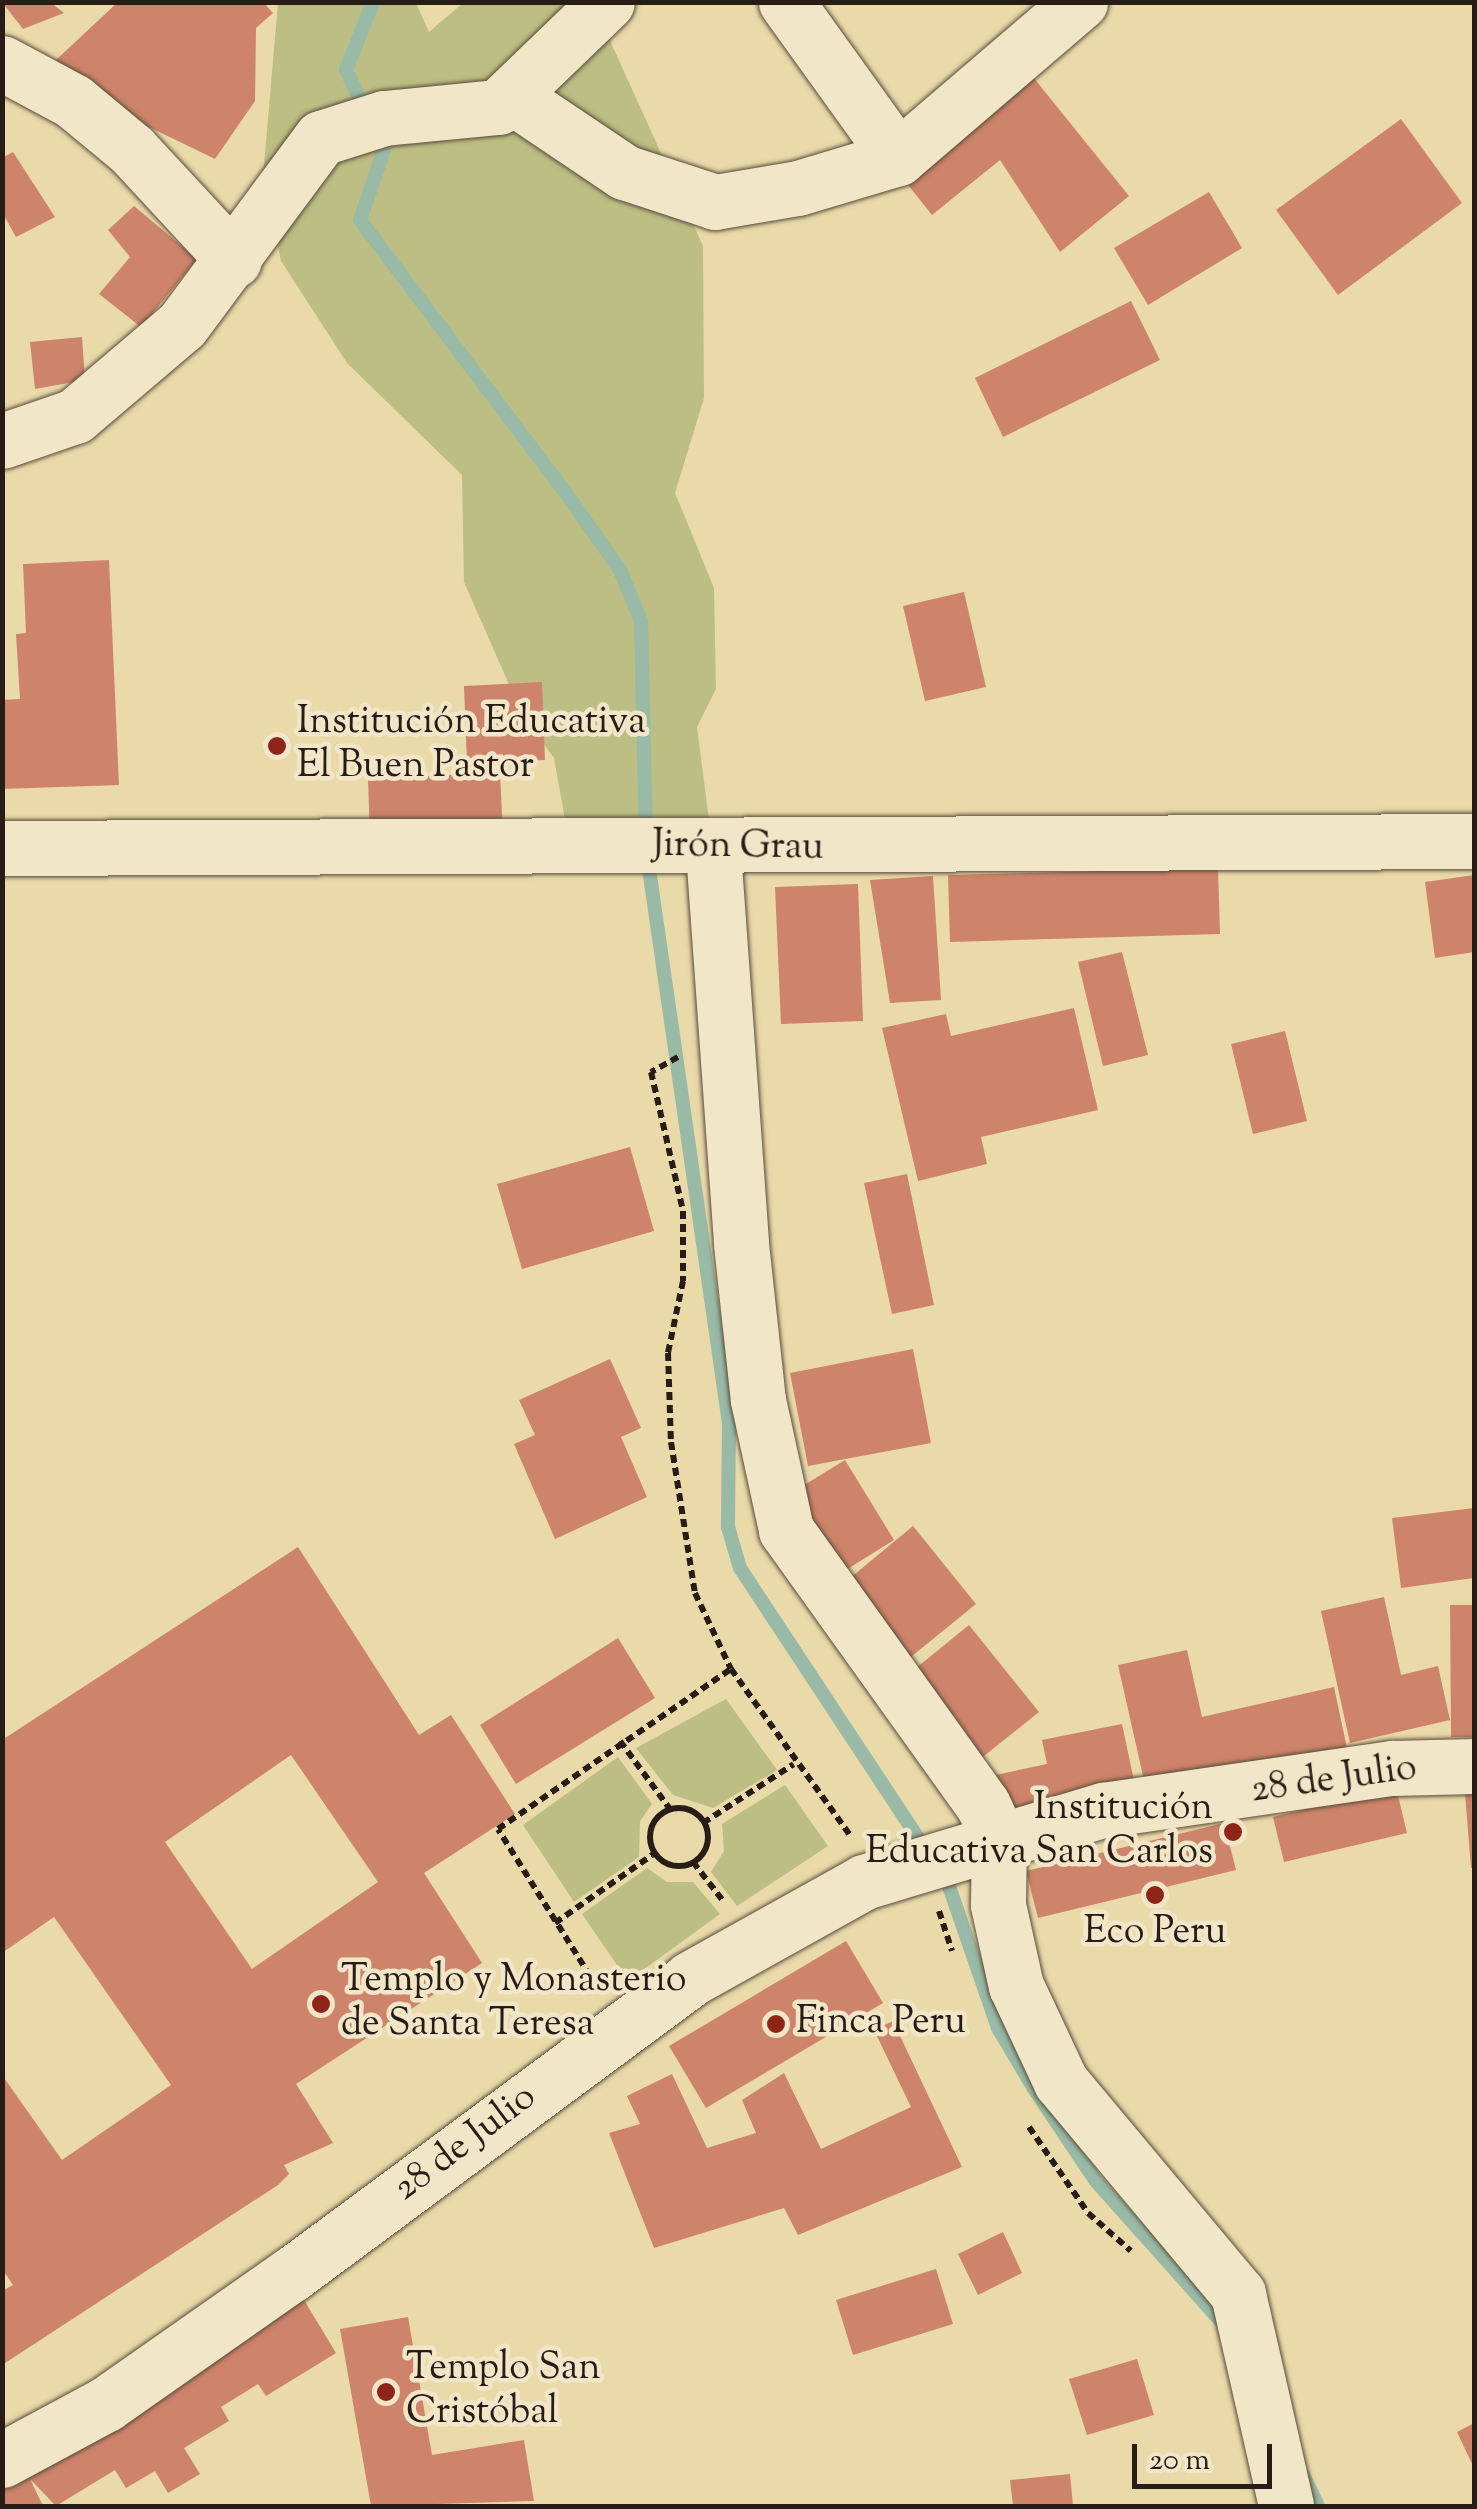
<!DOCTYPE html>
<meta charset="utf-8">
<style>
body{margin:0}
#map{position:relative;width:1477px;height:2509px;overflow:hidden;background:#ead9a9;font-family:"Sorts Mill Goudy",serif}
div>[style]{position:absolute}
.green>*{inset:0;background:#bdbe84}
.stream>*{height:14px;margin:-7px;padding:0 7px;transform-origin:7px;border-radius:7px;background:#98baa6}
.building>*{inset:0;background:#ce846a}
.path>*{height:6px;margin-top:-3px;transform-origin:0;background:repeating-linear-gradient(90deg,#281c16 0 8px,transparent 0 13px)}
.path>.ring{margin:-3px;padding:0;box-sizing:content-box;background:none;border:6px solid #281c16;border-radius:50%}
.roads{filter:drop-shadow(0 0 2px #584b3b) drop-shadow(0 0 2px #584b3b)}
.minor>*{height:55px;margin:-27.5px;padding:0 27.5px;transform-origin:27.5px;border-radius:27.5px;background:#f1e6c7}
.dots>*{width:28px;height:28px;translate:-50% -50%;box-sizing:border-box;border:5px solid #f1e6c7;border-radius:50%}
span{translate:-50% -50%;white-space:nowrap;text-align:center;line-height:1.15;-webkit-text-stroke:9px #f1e6c7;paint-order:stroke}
.poi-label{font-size:38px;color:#281c16}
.left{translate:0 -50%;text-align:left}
.right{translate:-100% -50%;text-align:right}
.street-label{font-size:38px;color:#281c16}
.frame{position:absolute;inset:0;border:5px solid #281c16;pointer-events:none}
.scale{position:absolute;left:1132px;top:2444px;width:140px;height:45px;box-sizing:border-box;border:5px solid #281c16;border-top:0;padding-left:12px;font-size:30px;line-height:35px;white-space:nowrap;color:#281c16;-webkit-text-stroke:8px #f1e6c7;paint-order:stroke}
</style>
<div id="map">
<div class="green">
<i style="clip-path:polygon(278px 3px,416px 3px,429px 32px,463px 3px,593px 3px,703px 246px,704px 398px,675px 493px,714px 588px,716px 689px,697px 727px,713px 851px,569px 842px,554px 758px,522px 714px,464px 582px,462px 475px,347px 363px,281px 261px,263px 176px)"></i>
<i style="clip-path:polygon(726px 1699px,777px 1770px,713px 1808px,673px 1795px,636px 1748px)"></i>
<i style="clip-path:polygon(618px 1757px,652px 1804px,640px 1821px,639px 1857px,574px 1902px,523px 1825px)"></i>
<i style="clip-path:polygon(785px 1785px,828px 1846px,737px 1906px,711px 1872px,724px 1851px,722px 1824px)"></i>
<i style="clip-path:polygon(647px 1868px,667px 1882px,693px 1882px,720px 1914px,628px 1981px,582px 1914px)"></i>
</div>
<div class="stream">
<i style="left:366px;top:112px;width:47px;rotate:-115.5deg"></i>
<i style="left:346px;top:70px;width:73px;rotate:-68.3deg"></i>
<i style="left:375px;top:132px;width:20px;rotate:63deg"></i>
<i style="left:384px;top:150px;width:74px;rotate:108.9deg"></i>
<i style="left:360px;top:220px;width:346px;rotate:53deg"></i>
<i style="left:568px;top:496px;width:90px;rotate:54.9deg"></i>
<i style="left:620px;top:570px;width:55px;rotate:67.6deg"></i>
<i style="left:641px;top:621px;width:213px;rotate:88.7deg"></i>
<i style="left:647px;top:855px;width:574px;rotate:81.79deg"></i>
<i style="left:729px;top:1423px;width:104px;rotate:90.6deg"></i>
<i style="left:728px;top:1527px;width:43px;rotate:73.7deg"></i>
<i style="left:740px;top:1568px;width:336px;rotate:56.6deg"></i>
<i style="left:943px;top:1869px;width:168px;rotate:70.9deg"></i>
<i style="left:998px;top:2028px;width:69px;rotate:59.3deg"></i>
<i style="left:1033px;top:2087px;width:112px;rotate:56.3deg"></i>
<i style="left:1095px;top:2180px;width:194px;rotate:48.3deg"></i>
<i style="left:1303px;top:2475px;width:34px;rotate:64deg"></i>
</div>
<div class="building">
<i style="clip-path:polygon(2px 2px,50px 2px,64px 13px,23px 29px)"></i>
<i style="clip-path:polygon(118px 2px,263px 2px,273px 13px,256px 28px,255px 101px,215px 159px,149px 127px,131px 143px,56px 60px)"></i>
<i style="clip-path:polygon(1033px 77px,1129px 196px,1060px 252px,1000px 160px,932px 215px,905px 181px)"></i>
<i style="clip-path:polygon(1401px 119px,1462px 203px,1338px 295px,1276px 210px)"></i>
<i style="clip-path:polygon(13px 152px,55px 217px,16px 237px,2px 212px,2px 158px)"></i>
<i style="clip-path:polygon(1209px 192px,1242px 248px,1148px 305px,1114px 248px)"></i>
<i style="clip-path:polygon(134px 206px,197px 259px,141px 327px,99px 294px,130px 257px,108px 230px)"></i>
<i style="clip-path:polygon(1131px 301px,1160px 360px,1003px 437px,975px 378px)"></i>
<i style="clip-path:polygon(82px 337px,85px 380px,35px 389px,30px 342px)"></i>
<i style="clip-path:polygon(109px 560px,119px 785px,2px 789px,2px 700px,20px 699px,16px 634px,26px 633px,23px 564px)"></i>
<i style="clip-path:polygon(964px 592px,986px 687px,925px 701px,903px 606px)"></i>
<i style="clip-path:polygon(542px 682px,545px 760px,467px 763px,464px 686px)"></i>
<i style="clip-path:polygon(500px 773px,503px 835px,370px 841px,368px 778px)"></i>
<i style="clip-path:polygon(1218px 868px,1220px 934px,950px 942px,948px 875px)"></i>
<i style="clip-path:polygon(1474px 875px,1474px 952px,1435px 958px,1425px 882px)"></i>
<i style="clip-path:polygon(933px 876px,941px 1000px,890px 1003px,870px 880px)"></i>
<i style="clip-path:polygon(858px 884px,863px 1021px,781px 1024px,775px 887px)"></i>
<i style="clip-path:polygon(1122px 952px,1148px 1055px,1103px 1066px,1078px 962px)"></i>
<i style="clip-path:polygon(1074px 1008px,1098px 1110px,981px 1137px,987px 1164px,918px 1181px,882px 1028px,946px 1014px,951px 1036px)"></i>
<i style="clip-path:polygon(1285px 1031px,1307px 1121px,1253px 1134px,1231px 1044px)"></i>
<i style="clip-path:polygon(630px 1147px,654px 1231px,522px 1269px,497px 1184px)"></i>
<i style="clip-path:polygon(907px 1174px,934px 1305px,892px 1314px,864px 1183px)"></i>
<i style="clip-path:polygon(913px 1349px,931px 1443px,808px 1466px,790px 1373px)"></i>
<i style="clip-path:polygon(610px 1359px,641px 1428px,621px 1437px,647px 1497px,555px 1539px,514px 1444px,535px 1435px,519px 1400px)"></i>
<i style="clip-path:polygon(845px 1460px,894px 1540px,833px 1578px,783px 1498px)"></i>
<i style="clip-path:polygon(1474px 1508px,1474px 1578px,1401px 1588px,1392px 1518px)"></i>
<i style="clip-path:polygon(913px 1526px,976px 1604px,901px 1665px,838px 1588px)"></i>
<i style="clip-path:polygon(evenodd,298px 1547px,419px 1735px,451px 1715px,515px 1814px,424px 1873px,482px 1963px,296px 2084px,333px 2143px,284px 2165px,289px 2174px,278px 2185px,2px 2365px,2px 2291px,13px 2285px,2px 2269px,2px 2075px,62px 2160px,171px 2085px,54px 1917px,2px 1953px,2px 1740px,298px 1547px,291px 1755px,378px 1882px,252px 1969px,165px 1842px,291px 1755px)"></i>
<i style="clip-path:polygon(1384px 1597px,1401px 1675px,1438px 1666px,1450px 1720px,1350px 1743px,1321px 1611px)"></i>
<i style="clip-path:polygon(1450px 1605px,1474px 1605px,1474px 1737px,1451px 1737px)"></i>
<i style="clip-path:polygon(969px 1625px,1039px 1712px,974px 1764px,905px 1677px)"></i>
<i style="clip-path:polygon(618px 1638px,655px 1698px,516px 1784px,480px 1725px)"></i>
<i style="clip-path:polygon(1187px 1650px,1202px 1717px,1334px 1687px,1348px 1753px,1146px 1789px,1118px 1665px)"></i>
<i style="clip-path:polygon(1122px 1724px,1137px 1795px,995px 1824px,986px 1777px,1047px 1764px,1042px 1740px)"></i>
<i style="clip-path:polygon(1396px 1787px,1407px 1833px,1284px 1862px,1273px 1817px)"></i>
<i style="clip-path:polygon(1465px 1793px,1474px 1793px,1474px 1868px,1471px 1868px)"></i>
<i style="clip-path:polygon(1224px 1823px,1236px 1870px,1038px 1918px,1026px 1871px)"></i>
<i style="clip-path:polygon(846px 1941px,883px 2003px,706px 2108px,669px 2046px)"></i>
<i style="clip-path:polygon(893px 2021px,962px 2167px,798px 2235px,784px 2208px,654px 2248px,609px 2133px,640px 2124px,627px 2096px,672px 2074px,707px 2148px,756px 2133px,742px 2100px,784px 2073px,821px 2149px,911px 2107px,874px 2030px)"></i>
<i style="clip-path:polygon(1003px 2232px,1022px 2273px,978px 2295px,958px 2254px)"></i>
<i style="clip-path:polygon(936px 2269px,953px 2324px,853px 2355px,836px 2300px)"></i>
<i style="clip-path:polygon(304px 2300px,336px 2353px,266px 2396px,258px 2384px,221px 2407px,229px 2421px,184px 2448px,200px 2474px,168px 2493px,155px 2471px,126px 2488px,115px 2470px,56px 2506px,30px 2479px,43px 2506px,2px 2506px,2px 2487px)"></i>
<i style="clip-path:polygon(408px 2317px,432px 2455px,524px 2440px,534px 2501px,371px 2506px,340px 2329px)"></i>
<i style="clip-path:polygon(1137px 2359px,1154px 2415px,1087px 2435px,1069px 2379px)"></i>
<i style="clip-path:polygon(1474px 2423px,1474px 2468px,1457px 2432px)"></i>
<i style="clip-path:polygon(1070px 2474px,1073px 2506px,1013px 2506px,1010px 2480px)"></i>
</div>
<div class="path">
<i style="left:678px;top:1057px;width:31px;rotate:151deg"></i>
<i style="left:651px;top:1072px;width:143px;rotate:77deg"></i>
<i style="left:683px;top:1211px;width:70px;rotate:90deg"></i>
<i style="left:683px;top:1281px;width:74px;rotate:101.8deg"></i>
<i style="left:668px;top:1353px;width:89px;rotate:88.1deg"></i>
<i style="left:671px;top:1442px;width:153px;rotate:81deg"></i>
<i style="left:695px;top:1593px;width:84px;rotate:64.7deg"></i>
<i style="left:731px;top:1669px;width:203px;rotate:54.4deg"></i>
<i style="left:620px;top:1741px;width:84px;rotate:53.7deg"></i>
<i class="ring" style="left:650px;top:1808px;width:52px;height:52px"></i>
<i style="left:703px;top:1823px;width:108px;rotate:-33deg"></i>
<i style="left:693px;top:1862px;width:51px;rotate:52.2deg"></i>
<i style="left:939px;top:1911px;width:42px;rotate:72deg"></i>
<i style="left:555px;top:1923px;width:122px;rotate:-35deg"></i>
<i style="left:597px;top:1987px;width:186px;rotate:-122.1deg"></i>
<i style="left:498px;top:1829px;width:283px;rotate:-34.5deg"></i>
<i style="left:1029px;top:2127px;width:104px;rotate:55.5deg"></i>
<i style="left:1088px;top:2213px;width:57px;rotate:41.5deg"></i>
</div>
<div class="roads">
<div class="minor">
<i style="left:786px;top:2px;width:192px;rotate:54.3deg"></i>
<i style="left:2px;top:63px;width:81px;rotate:28.2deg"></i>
<i style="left:73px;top:101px;width:77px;rotate:39.7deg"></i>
<i style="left:132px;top:150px;width:150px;rotate:47.2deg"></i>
<i style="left:514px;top:98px;width:133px;rotate:33.9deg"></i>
<i style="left:624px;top:172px;width:96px;rotate:18.2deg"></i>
<i style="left:715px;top:202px;width:84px;rotate:-9.6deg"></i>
<i style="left:798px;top:188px;width:104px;rotate:-16.7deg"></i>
<i style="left:898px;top:158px;width:240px;rotate:-40.6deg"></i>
<i style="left:2px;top:441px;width:77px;rotate:-18.9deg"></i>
<i style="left:75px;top:416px;width:140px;rotate:-40.4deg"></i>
<i style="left:182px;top:325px;width:233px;rotate:-53.4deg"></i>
<i style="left:321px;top:138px;width:66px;rotate:-17.6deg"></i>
<i style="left:384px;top:118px;width:115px;rotate:-5.5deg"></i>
<i style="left:498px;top:107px;width:151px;rotate:-43.9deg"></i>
<i style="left:2px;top:848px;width:1472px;rotate:-0.27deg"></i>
<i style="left:713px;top:851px;width:394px;rotate:85.9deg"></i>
<i style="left:741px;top:1244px;width:157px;rotate:83.8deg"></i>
<i style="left:758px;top:1400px;width:133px;rotate:77.8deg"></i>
<i style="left:786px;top:1530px;width:338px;rotate:54.4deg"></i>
<i style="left:983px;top:1805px;width:38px;rotate:65deg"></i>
<i style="left:999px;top:1839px;width:66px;rotate:90.9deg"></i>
<i style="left:998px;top:1905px;width:83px;rotate:77.5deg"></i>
<i style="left:1016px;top:1986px;width:106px;rotate:64.9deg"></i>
<i style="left:1061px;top:2082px;width:276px;rotate:50.1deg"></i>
<i style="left:1238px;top:2294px;width:217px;rotate:77.2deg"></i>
<i style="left:2px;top:2460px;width:118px;rotate:-28.3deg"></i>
<i style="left:106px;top:2404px;width:227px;rotate:-35deg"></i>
<i style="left:292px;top:2274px;width:495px;rotate:-36.5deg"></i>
<i style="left:690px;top:1979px;width:199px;rotate:-29.1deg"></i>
<i style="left:864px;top:1882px;width:250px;rotate:-16.8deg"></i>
<i style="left:1103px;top:1810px;width:292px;rotate:-8.3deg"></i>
<i style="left:1392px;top:1768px;width:82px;rotate:-1.4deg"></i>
</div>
</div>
<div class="dots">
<i style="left:277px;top:746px;background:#8f2418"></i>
<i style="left:1233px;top:1832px;background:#8f2418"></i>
<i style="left:1155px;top:1895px;background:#8f2418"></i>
<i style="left:321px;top:2004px;background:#8f2418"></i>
<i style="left:776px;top:2024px;background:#8f2418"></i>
<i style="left:386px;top:2392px;background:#8f2418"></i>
</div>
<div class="poi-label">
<span class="left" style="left:297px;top:746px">Institución Educativa<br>El Buen Pastor</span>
<span class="right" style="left:1213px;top:1832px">Institución<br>Educativa San Carlos</span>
<span style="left:1155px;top:1934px">Eco Peru</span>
<span class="left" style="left:341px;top:2004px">Templo y Monasterio<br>de Santa Teresa</span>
<span class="left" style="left:796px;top:2024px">Finca Peru</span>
<span class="left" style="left:406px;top:2392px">Templo San<br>Cristóbal</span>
</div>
<div class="street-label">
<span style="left:738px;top:848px;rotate:1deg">Jirón Grau</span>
<span style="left:1334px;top:1781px;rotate:-8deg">28 de Julio</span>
<span style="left:466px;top:2144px;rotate:-37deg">28 de Julio</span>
</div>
<div class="frame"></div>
<div class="scale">20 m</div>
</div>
